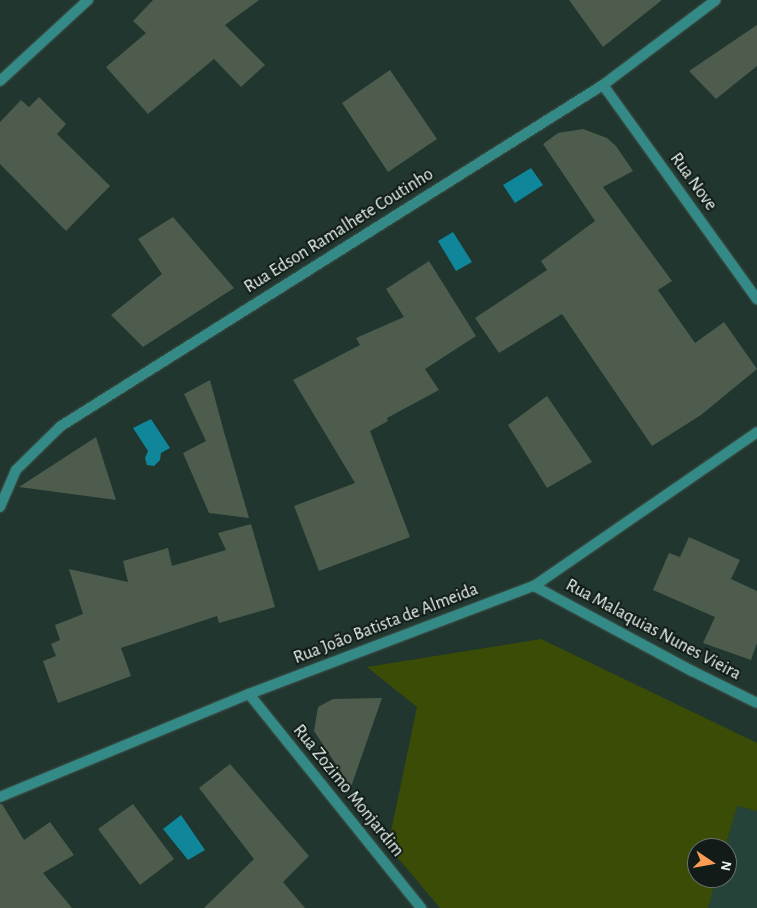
<!DOCTYPE html>
<meta charset="utf-8">
<style>
body{margin:0}
#map{position:relative;width:757px;height:908px;overflow:hidden;background:#21362e;font-family:"Alegreya Sans",sans-serif}
div>[style]{position:absolute}
.built>*{inset:0;background:#264339}
.green>*{inset:0;background:#3b4c06}
.water>*{inset:0;background:#10869b}
.building>*{inset:0;background:#4d5c4d}
.roads{filter:drop-shadow(0 0 1px #41554d) drop-shadow(0 0 1px #41554d)}
.minor>*{height:10px;margin:-5px;padding:0 5px;transform-origin:5px;border-radius:5px;background:#338a87}
span{translate:-50% -50%;white-space:nowrap;text-align:center;line-height:1.15;-webkit-text-stroke:4px #121b17;paint-order:stroke}
.street-label{font-size:18px;color:#e9f6f0}
.north{position:absolute;left:687px;top:838px;width:50px;height:50px;box-sizing:border-box;background:#121b17;border:1px solid #68736e;border-radius:50%;rotate:102deg;font-size:14px;font-weight:700;line-height:20px;text-align:center;color:#e9f6f0}
.north::after{content:'';display:block;margin:auto;width:18px;height:22px;background:#fd9c55;clip-path:polygon(50% 0,100% 100%,50% 72%,0 100%)}
</style>
<div id="map">
<div class="built">
<i style="clip-path:polygon(737px 806px,757px 811px,757px 908px,708px 908px,716px 878px,727px 878px,727px 848px,725px 848px)"></i>
</div>
<div class="green">
<i style="clip-path:polygon(541px 639px,757px 743px,757px 811px,737px 806px,725px 848px,697px 848px,697px 878px,716px 878px,708px 908px,440px 908px,388px 846px,417px 707px,367px 667px)"></i>
</div>
<div class="water">
<i style="clip-path:polygon(531px 168px,543px 185px,515px 203px,503px 185px)"></i>
<i style="clip-path:polygon(453px 232px,472px 262px,456px 271px,438px 241px)"></i>
<i style="clip-path:polygon(151px 419px,170px 448px,161px 453px,160px 460px,154px 466px,147px 465px,145px 458px,148px 451px,133px 428px)"></i>
<i style="clip-path:polygon(181px 815px,205px 850px,188px 860px,163px 829px)"></i>
</div>
<div class="building">
<i style="clip-path:polygon(153px 0,259px 0,225px 25px,265px 65px,241px 87px,214px 59px,148px 114px,106px 67px,146px 33px,133px 21px)"></i>
<i style="clip-path:polygon(569px 0,662px 0,603px 47px)"></i>
<i style="clip-path:polygon(757px 25px,757px 66px,716px 99px,689px 71px)"></i>
<i style="clip-path:polygon(390px 70px,437px 139px,388px 172px,342px 103px)"></i>
<i style="clip-path:polygon(39px 97px,66px 124px,57px 134px,110px 186px,66px 231px,0 164px,0 122px,21px 100px,29px 107px)"></i>
<i style="clip-path:polygon(583px 129px,607px 138px,616px 146px,633px 171px,603px 187px,672px 281px,658px 290px,695px 343px,724px 322px,757px 369px,701px 415px,652px 446px,562px 314px,499px 353px,475px 318px,547px 270px,541px 261px,595px 221px,543px 144px,558px 133px)"></i>
<i style="clip-path:polygon(173px 217px,234px 288px,143px 347px,111px 315px,162px 274px,138px 239px)"></i>
<i style="clip-path:polygon(429px 261px,476px 336px,425px 369px,439px 390px,387px 418px,388px 421px,370px 431px,410px 537px,319px 571px,294px 506px,355px 483px,293px 380px,360px 345px,356px 338px,404px 317px,386px 289px)"></i>
<i style="clip-path:polygon(210px 380px,224px 432px,249px 518px,209px 513px,183px 453px,206px 441px,184px 394px)"></i>
<i style="clip-path:polygon(547px 396px,592px 462px,547px 488px,508px 425px)"></i>
<i style="clip-path:polygon(96px 437px,116px 500px,19px 487px)"></i>
<i style="clip-path:polygon(251px 524px,275px 607px,219px 623px,217px 616px,121px 648px,131px 676px,58px 703px,43px 661px,56px 656px,51px 644px,60px 640px,55px 625px,83px 614px,69px 569px,128px 582px,123px 561px,168px 548px,172px 566px,226px 550px,218px 533px)"></i>
<i style="clip-path:polygon(689px 537px,740px 560px,731px 579px,757px 591px,757px 643px,751px 660px,703px 643px,715px 617px,653px 590px,669px 553px,680px 557px)"></i>
<i style="clip-path:polygon(382px 698px,351px 787px,314px 731px,318px 707px,333px 699px)"></i>
<i style="clip-path:polygon(230px 764px,309px 856px,283px 882px,305px 908px,204px 908px,254px 859px,199px 788px)"></i>
<i style="clip-path:polygon(0 804px,2px 804px,24px 840px,50px 822px,74px 855px,43px 873px,72px 908px,0 908px)"></i>
<i style="clip-path:polygon(133px 804px,174px 859px,140px 885px,98px 829px)"></i>
</div>
<div class="roads">
<div class="minor">
<i style="left:0;top:81px;width:120px;rotate:-42.6deg"></i>
<i style="left:603px;top:85px;width:264px;rotate:54.3deg"></i>
<i style="left:0;top:507px;width:40px;rotate:-66.6deg"></i>
<i style="left:16px;top:470px;width:63px;rotate:-44.4deg"></i>
<i style="left:61px;top:426px;width:640px;rotate:-32.18deg"></i>
<i style="left:603px;top:85px;width:141px;rotate:-37deg"></i>
<i style="left:534px;top:586px;width:179px;rotate:28.3deg"></i>
<i style="left:692px;top:671px;width:72px;rotate:26.2deg"></i>
<i style="left:249px;top:694px;width:275px;rotate:51.2deg"></i>
<i style="left:0;top:797px;width:269px;rotate:-22.5deg"></i>
<i style="left:249px;top:694px;width:305px;rotate:-20.8deg"></i>
<i style="left:534px;top:586px;width:271px;rotate:-34.6deg"></i>
</div>
</div>
<div class="street-label">
<span style="left:693px;top:182px;rotate:54deg">Rua Nove</span>
<span style="left:339px;top:231px;rotate:-32deg">Rua Edson Ramalhete Coutinho</span>
<span style="left:386px;top:624px;rotate:-21deg">Rua João Batista de Almeida</span>
<span style="left:653px;top:630px;rotate:28deg">Rua Malaquias Nunes Vieira</span>
<span style="left:348px;top:791px;rotate:51deg">Rua Zozimo Monjardim</span>
</div>
<div class="north">N</div>
</div>
